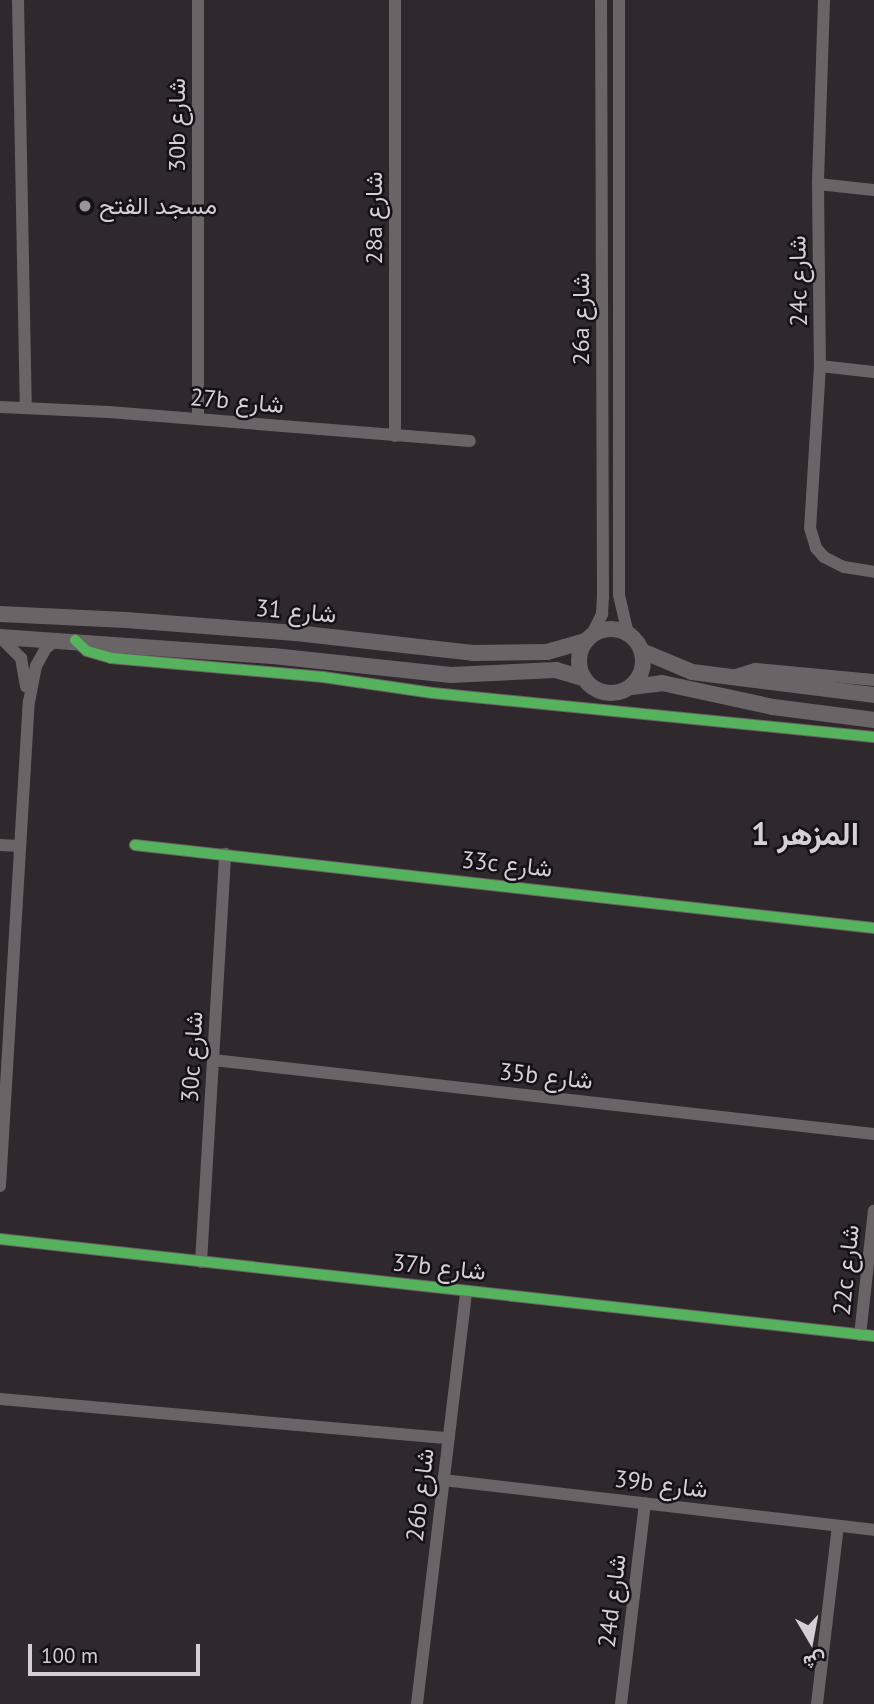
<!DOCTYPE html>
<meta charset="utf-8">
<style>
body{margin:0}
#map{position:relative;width:874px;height:1704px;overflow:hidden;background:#2f292e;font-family:"PT Sans",Vazirmatn,sans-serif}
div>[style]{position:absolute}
.minor>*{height:12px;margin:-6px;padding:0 6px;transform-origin:6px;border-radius:6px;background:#6a6466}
.tertiary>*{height:16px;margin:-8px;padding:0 8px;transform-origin:8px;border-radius:8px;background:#6a6466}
.tertiary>.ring{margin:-8px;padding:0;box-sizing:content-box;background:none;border:16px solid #6a6466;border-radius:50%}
.cycleway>*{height:10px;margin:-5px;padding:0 5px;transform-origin:5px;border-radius:5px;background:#56b35d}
.dots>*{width:19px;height:19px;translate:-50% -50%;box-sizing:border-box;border:4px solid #161116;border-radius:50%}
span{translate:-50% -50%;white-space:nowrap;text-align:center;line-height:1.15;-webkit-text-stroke:5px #161116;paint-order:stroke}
.street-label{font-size:24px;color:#d6ced5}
.poi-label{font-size:24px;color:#d6ced5}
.left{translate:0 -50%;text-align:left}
.district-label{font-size:32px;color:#d6ced5;font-weight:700}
.north{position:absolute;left:776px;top:1606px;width:70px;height:70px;-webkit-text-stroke:5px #161116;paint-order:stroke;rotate:170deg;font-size:19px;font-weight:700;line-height:28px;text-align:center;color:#d6ced5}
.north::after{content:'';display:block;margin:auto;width:24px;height:32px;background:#d6ced5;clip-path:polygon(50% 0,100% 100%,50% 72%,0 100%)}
.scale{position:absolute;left:28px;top:1644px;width:172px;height:32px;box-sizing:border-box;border:4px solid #d6ced5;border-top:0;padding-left:9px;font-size:21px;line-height:24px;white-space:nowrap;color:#d6ced5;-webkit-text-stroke:5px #161116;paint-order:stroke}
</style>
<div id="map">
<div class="minor">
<i style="left:18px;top:0;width:408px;rotate:88.9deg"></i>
<i style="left:198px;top:0;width:419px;rotate:90deg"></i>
<i style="left:395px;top:0;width:436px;rotate:90deg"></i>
<i style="left:619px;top:0;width:595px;rotate:90deg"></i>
<i style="left:619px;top:595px;width:39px;rotate:77deg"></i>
<i style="left:824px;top:0;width:184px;rotate:91.9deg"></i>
<i style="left:818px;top:184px;width:182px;rotate:89.4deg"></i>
<i style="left:820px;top:366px;width:162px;rotate:93.5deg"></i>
<i style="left:810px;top:528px;width:21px;rotate:73deg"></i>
<i style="left:816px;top:548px;width:12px;rotate:48deg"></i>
<i style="left:824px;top:557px;width:22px;rotate:27deg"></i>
<i style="left:844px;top:567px;width:30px;rotate:9deg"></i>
<i style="left:818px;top:184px;width:56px;rotate:6.1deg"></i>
<i style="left:820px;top:366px;width:54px;rotate:6.3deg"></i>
<i style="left:0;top:407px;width:109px;rotate:2.6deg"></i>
<i style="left:109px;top:412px;width:362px;rotate:4.6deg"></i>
<i style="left:591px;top:636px;width:25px;rotate:-63deg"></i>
<i style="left:602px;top:614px;width:17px;rotate:-87deg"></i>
<i style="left:603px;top:597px;width:597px;rotate:-90.19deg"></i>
<i style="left:0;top:637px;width:30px;rotate:45deg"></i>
<i style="left:21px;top:658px;width:29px;rotate:80deg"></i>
<i style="left:75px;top:640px;width:16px;rotate:43deg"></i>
<i style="left:87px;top:651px;width:25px;rotate:16deg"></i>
<i style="left:111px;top:658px;width:213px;rotate:5.1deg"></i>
<i style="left:323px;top:677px;width:111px;rotate:8.3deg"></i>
<i style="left:433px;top:693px;width:443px;rotate:5.7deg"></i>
<i style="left:729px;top:677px;width:28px;rotate:-17deg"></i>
<i style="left:756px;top:669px;width:119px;rotate:5.3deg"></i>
<i style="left:0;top:845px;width:20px;rotate:3deg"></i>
<i style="left:135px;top:845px;width:744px;rotate:6.41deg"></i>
<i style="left:213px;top:1060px;width:665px;rotate:6.39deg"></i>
<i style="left:0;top:1186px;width:485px;rotate:-86.6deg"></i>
<i style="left:29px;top:702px;width:37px;rotate:-79deg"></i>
<i style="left:36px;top:666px;width:21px;rotate:-61deg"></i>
<i style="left:46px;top:648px;width:14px;rotate:-36deg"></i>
<i style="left:0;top:1239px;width:879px;rotate:6.33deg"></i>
<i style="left:201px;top:1262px;width:409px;rotate:-86.6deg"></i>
<i style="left:860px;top:1335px;width:125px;rotate:-83.6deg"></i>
<i style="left:0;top:1399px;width:450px;rotate:5deg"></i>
<i style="left:443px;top:1480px;width:434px;rotate:6.6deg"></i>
<i style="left:417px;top:1704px;width:416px;rotate:-83.2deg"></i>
<i style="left:621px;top:1704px;width:202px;rotate:-83.2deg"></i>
<i style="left:817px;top:1704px;width:179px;rotate:-83.3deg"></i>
</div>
<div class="tertiary">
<i style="left:0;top:614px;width:126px;rotate:2.7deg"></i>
<i style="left:126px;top:620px;width:170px;rotate:4.4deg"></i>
<i style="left:296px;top:633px;width:178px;rotate:6.4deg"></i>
<i style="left:473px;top:653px;width:74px;rotate:-0.8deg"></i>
<i style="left:547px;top:652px;width:40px;rotate:-16deg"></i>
<i class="ring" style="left:579px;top:629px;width:48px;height:48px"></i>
<i style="left:0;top:637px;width:274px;rotate:4deg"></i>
<i style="left:273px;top:656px;width:179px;rotate:6.1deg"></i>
<i style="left:451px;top:675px;width:105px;rotate:-2.7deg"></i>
<i style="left:556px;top:670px;width:28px;rotate:17deg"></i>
<i style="left:642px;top:651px;width:54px;rotate:22.8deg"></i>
<i style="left:692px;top:672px;width:183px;rotate:7.2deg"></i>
<i style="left:631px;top:687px;width:31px;rotate:-7deg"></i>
<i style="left:662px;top:683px;width:114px;rotate:12.2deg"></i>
<i style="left:773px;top:707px;width:102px;rotate:7.3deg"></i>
</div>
<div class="cycleway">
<i style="left:75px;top:640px;width:16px;rotate:43deg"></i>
<i style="left:87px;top:651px;width:25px;rotate:16deg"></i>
<i style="left:111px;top:658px;width:213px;rotate:5.1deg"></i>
<i style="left:323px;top:677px;width:111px;rotate:8.3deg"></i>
<i style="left:433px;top:693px;width:443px;rotate:5.7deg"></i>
<i style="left:135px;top:845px;width:744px;rotate:6.41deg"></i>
<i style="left:0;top:1239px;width:879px;rotate:6.33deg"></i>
</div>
<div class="dots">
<i style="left:85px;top:206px;background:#9c949b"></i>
</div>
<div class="street-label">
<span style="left:177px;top:125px;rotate:-90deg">30b شارع</span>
<span style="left:374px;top:218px;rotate:-90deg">28a شارع</span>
<span style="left:798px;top:281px;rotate:-91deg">24c شارع</span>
<span style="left:581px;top:319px;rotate:-90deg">26a شارع</span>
<span style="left:237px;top:401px;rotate:5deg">27b شارع</span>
<span style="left:296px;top:611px;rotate:5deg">شارع 31</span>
<span style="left:507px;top:864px;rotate:6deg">33c شارع</span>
<span style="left:192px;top:1057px;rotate:-87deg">30c شارع</span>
<span style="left:546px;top:1076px;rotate:6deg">35b شارع</span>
<span style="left:439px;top:1267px;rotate:6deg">37b شارع</span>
<span style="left:846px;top:1270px;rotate:-84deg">22c شارع</span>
<span style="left:661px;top:1484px;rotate:7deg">39b شارع</span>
<span style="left:420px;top:1495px;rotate:-83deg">26b شارع</span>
<span style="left:612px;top:1601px;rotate:-83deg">24d شارع</span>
</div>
<div class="poi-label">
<span class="left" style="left:99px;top:206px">مسجد الفتح</span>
</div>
<div class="district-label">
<span style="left:805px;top:833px">المزهر 1</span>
</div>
<div class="north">ش</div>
<div class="scale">100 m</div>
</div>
